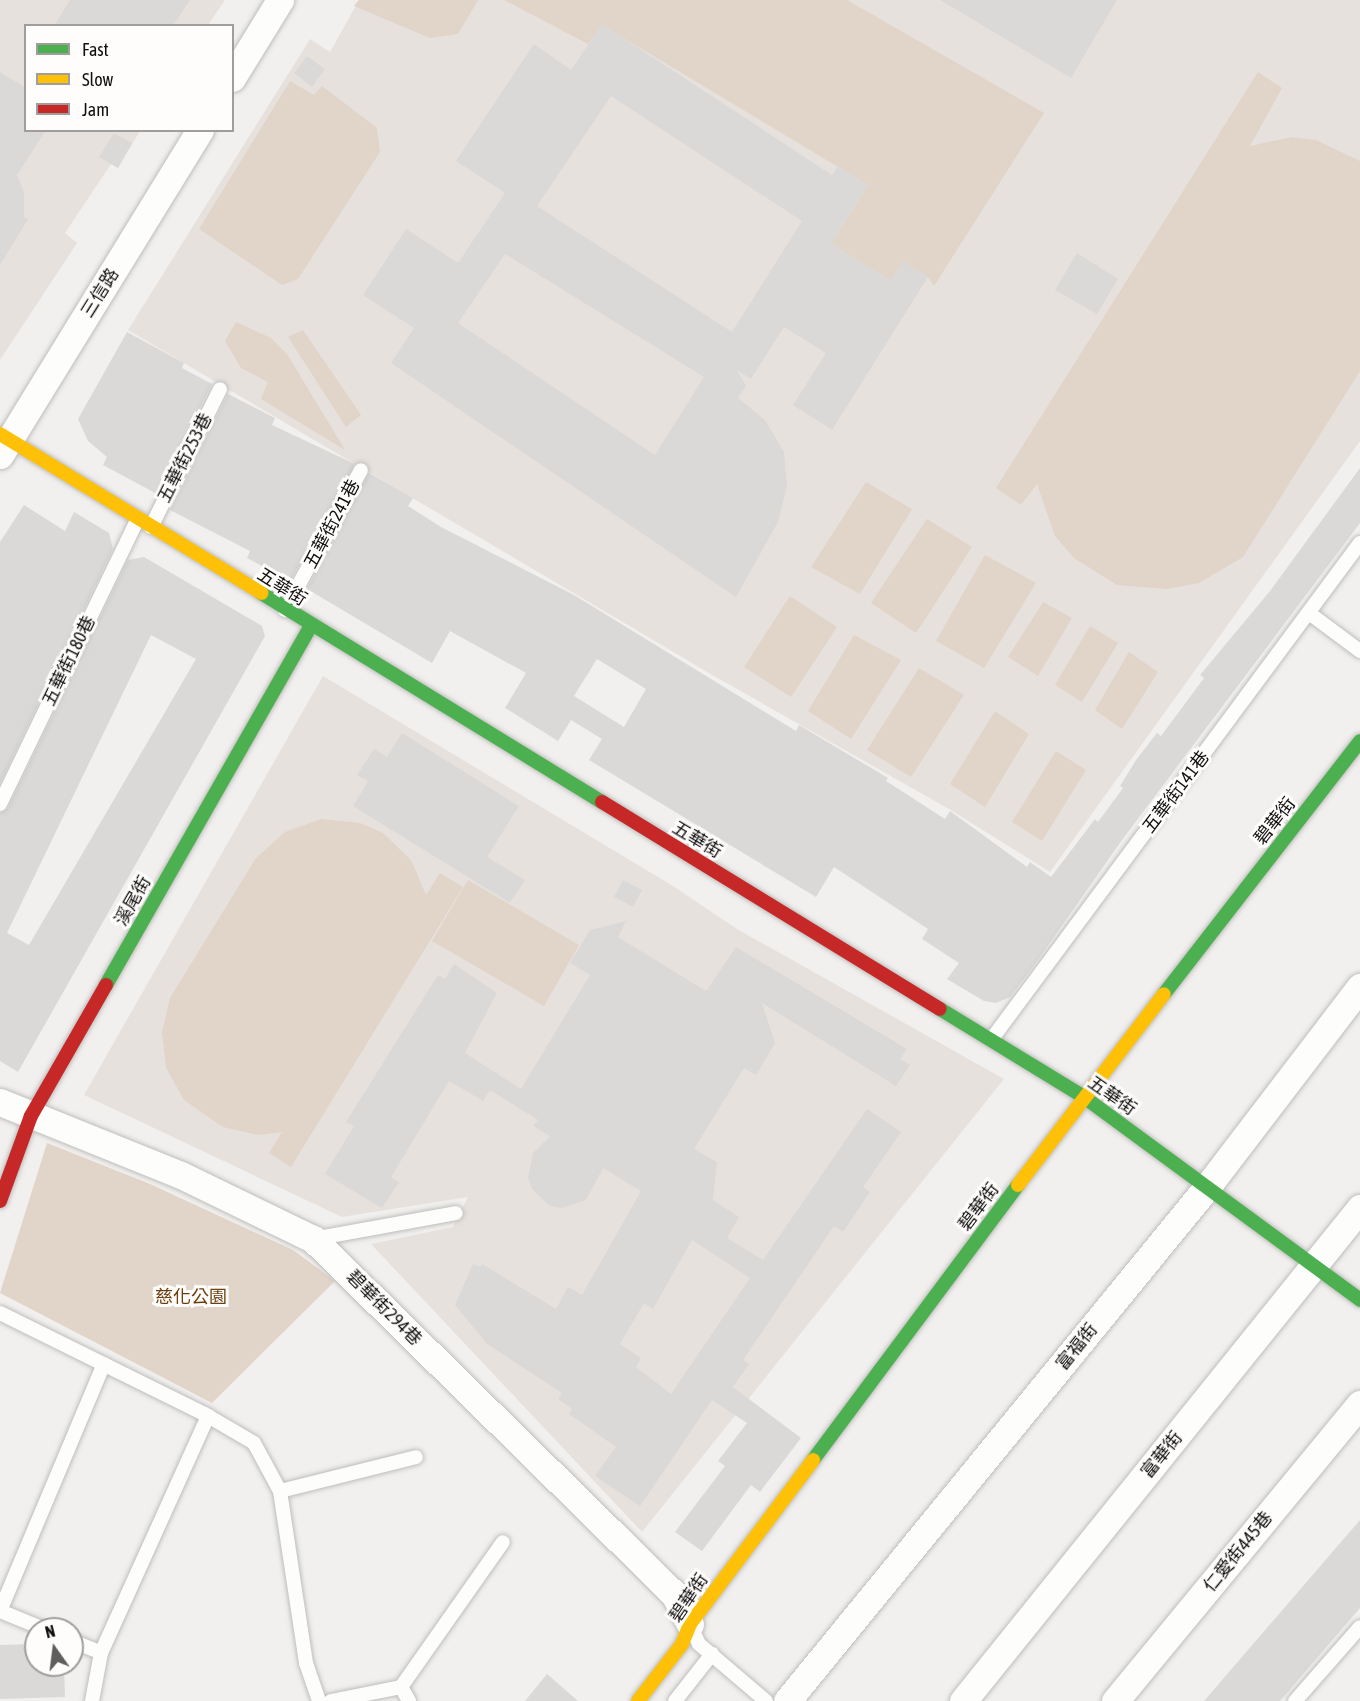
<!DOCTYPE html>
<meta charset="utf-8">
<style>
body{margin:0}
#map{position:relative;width:1360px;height:1701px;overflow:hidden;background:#f1f0ee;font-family:"Asap Condensed","Noto Sans TC",sans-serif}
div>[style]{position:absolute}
.built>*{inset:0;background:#e7e1dd}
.green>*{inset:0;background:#e1d4c8}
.building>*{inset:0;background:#dad9d8}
.roads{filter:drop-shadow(0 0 2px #bfbebc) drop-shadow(0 0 2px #bfbebc)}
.lane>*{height:14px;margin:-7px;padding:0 7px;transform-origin:7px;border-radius:7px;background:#fdfdfc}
.street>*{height:27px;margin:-13.5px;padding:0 13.5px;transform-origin:13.5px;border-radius:13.5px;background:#fdfdfc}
.fast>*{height:14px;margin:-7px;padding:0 7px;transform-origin:7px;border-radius:7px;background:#4caf50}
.slow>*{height:14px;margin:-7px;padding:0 7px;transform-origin:7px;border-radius:7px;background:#ffc107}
.jam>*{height:14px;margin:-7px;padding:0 7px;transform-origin:7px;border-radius:7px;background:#c62828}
span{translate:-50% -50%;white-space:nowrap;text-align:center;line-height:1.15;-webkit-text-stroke:6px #fffdfc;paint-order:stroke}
.street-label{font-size:18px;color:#100f0f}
.park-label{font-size:18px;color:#6c3f0f}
.legend{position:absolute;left:24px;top:24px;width:210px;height:108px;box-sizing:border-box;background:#fffdfc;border:2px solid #9f9e9d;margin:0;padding:8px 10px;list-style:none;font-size:18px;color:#100f0f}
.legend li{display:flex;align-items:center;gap:12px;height:30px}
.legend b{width:30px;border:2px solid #9f9e9d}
.north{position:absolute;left:24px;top:1617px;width:60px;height:60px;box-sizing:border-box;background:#fffdfc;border:2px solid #9f9e9d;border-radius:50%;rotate:346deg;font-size:16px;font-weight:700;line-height:24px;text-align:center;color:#100f0f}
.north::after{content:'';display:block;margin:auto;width:21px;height:27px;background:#5f5e5d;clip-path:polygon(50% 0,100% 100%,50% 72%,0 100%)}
</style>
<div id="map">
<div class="built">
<i style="clip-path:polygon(0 0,225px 0,208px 25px,26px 26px,26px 130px,140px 131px,118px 168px,111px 164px,65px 233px,77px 243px,0 360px)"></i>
<i style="clip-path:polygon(359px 0,1360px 0,1360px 441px,1050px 872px,949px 809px,714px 676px,128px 330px,310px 39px,330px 52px)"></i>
<i style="clip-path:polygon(323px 676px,673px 886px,737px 929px,1004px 1079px,642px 1532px,371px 1244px,453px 1227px,468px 1197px,342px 1217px,84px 1095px)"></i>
</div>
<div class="green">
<i style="clip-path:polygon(359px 0,478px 0,458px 34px,430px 38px,354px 6px)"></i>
<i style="clip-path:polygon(504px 0,847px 0,1044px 113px,934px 286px,928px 277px,903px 262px,891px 281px,831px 244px,868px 185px,602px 25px,588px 44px)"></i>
<i style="clip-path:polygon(1258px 72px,1282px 88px,1250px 146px,1292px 137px,1316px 140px,1360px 161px,1360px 371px,1243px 557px,1199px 583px,1167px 589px,1117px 585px,1074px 558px,1055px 536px,1037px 484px,1021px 505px,996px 488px)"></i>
<i style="clip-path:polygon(290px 81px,314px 95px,322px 86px,377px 128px,380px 152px,298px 279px,282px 285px,199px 229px)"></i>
<i style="clip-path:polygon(236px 322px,271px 338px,287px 354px,345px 450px,261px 399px,268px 382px,241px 368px,225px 341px)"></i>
<i style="clip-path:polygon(303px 330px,361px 415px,346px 427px,288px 337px)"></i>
<i style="clip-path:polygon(866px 482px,912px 509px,860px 594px,811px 567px)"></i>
<i style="clip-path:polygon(927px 519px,972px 547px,916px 633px,871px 603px)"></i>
<i style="clip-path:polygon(985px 555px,1036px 583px,984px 668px,936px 641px)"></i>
<i style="clip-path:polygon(790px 596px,837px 627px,791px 697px,744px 667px)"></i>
<i style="clip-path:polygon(1043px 602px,1072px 618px,1038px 676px,1008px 657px)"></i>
<i style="clip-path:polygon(1090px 626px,1118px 643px,1082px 702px,1055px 685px)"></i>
<i style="clip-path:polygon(854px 635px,901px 660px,851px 739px,808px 711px)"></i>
<i style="clip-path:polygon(1129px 652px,1158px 672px,1122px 729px,1095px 710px)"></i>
<i style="clip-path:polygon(919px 668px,964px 695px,911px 777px,867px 750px)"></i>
<i style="clip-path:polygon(995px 711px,1029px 734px,985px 807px,950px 784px)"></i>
<i style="clip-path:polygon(1056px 751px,1086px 770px,1042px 841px,1012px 822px)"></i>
<i style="clip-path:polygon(321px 819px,360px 823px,383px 833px,411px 860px,426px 895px,440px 873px,463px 887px,291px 1167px,269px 1153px,282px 1132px,258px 1135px,223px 1127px,184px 1100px,166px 1068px,162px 1032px,170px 998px,256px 858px,285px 832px)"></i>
<i style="clip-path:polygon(468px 880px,579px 945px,544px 1006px,432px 941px)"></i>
<i style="clip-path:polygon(47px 1143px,150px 1184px,293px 1250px,335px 1281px,212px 1403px,0 1293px)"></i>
</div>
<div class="building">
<i style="clip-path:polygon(70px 0,190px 0,173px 26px,54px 26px)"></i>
<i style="clip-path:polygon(940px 0,1117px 0,1071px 78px)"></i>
<i style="clip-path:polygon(evenodd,602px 24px,832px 175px,838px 166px,868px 185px,831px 244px,891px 281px,903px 261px,928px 277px,832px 430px,793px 405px,826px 353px,784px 327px,751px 379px,737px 370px,746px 386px,738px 398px,765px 420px,784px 452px,787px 486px,778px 522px,736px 597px,391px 363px,414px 328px,363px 295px,406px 229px,458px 263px,505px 193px,456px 161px,534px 44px,571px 70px,602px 24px,611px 96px,802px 221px,732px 332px,537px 206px,611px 96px,602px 24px,505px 254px,704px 377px,655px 455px,458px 323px,505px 254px)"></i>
<i style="clip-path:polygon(307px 56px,325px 69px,312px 87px,294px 73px)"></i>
<i style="clip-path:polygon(0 72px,26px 88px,26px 130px,46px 130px,17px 175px,24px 192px,24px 217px,28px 219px,0 265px)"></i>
<i style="clip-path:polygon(114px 133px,132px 143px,118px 168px,99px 157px)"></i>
<i style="clip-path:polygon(1077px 253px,1118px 279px,1097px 314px,1055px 290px)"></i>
<i style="clip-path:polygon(127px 332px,184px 363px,182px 368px,212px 384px,157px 494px,103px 465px,107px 457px,88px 441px,78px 419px)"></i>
<i style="clip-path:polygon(228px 394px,275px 418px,272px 425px,355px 464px,290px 581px,247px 558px,250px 551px,170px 510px)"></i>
<i style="clip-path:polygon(evenodd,1360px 468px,1360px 523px,1122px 840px,1035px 964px,1010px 997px,996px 1003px,984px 1001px,947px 979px,959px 963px,922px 939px,928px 929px,834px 867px,816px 897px,589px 760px,602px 739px,571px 720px,558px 741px,505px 708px,526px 673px,450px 631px,432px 663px,307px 589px,369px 473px,413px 498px,408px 506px,441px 527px,574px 595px,796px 731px,799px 725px,888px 778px,886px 781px,945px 819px,950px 811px,1027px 867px,1030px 862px,1051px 877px,1095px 819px,1098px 822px,1123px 788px,1120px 786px,1136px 760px,1157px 733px,1161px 736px,1204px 678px,1200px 675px,1270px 591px,1360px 468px,597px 659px,646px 689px,624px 727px,574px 696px,597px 659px)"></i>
<i style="clip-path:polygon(24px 505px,65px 531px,74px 512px,109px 533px,113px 549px,0 783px,0 542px)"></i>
<i style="clip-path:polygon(evenodd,144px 557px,262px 626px,265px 636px,18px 1072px,0 1061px,0 813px,8px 808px,128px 560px,144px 557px,151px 635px,196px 659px,29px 945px,7px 933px,151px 635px)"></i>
<i style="clip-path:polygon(402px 733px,519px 806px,487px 857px,525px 880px,510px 903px,353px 806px,368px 781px,357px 775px,374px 749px,387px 757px)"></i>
<i style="clip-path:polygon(623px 880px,642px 890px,633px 907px,614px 897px)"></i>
<i style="clip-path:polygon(evenodd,626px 921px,618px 937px,706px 991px,736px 947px,907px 1049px,900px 1059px,910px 1065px,896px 1086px,762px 1003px,775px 1043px,756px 1075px,744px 1068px,694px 1149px,717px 1162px,713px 1200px,739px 1217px,727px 1238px,763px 1260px,867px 1109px,901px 1132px,863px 1187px,870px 1192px,843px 1232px,834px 1226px,743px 1360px,749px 1364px,733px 1387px,801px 1438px,760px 1492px,751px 1485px,702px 1551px,675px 1532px,725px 1466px,718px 1461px,747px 1423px,712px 1400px,640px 1506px,595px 1476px,616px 1447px,569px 1414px,572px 1409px,558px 1399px,562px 1393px,487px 1344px,455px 1305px,473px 1264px,480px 1267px,482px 1264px,556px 1309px,568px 1287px,582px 1295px,641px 1191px,603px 1168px,586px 1200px,562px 1208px,550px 1206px,532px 1189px,528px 1177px,533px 1153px,550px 1136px,533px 1126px,538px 1120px,490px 1090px,483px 1101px,449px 1081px,391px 1177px,399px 1182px,382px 1208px,325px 1174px,354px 1126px,346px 1122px,438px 975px,445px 979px,454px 964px,497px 993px,465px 1053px,521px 1089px,590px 975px,570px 963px,590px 930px,626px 921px,692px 1240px,750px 1278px,671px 1394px,636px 1367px,641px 1358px,620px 1344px,644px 1303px,653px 1309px,692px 1240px)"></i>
<i style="clip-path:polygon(1360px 1520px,1360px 1608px,1280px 1701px,1204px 1701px)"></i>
<i style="clip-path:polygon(36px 1644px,36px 1665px,64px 1665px,65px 1697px,0 1699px,0 1645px)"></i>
<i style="clip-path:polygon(547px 1674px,578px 1701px,525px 1701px)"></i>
</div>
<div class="roads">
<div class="lane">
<i style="left:151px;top:527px;width:154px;rotate:-63.4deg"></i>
<i style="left:285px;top:610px;width:159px;rotate:-61.5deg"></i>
<i style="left:1309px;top:613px;width:64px;rotate:36.7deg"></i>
<i style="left:0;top:804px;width:317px;rotate:-64.2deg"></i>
<i style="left:991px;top:1040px;width:619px;rotate:-53.41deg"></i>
<i style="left:313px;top:1239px;width:145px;rotate:-10.3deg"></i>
<i style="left:0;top:1313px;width:232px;rotate:26.3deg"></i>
<i style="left:208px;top:1416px;width:53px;rotate:30.4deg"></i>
<i style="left:254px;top:1443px;width:55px;rotate:61.6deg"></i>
<i style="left:280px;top:1491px;width:174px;rotate:81.4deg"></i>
<i style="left:306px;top:1663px;width:40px;rotate:71.1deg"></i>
<i style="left:280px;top:1491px;width:140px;rotate:-14deg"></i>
<i style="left:0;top:1611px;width:268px;rotate:-67.2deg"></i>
<i style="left:0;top:1611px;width:48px;rotate:22.2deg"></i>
<i style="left:692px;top:1629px;width:17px;rotate:65deg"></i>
<i style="left:699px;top:1644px;width:88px;rotate:40.4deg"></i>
<i style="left:72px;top:1641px;width:31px;rotate:22deg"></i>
<i style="left:401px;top:1687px;width:177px;rotate:-54.9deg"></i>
<i style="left:92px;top:1701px;width:49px;rotate:-79.4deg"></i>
<i style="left:101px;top:1653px;width:260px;rotate:-65.7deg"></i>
<i style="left:331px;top:1701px;width:71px;rotate:-11.3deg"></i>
<i style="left:401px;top:1687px;width:16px;rotate:60deg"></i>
<i style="left:675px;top:1701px;width:60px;rotate:-51.8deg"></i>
<i style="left:1295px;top:1701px;width:98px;rotate:-48.7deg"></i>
</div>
<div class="street">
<i style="left:232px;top:78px;width:92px;rotate:-58.4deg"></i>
<i style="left:0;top:455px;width:382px;rotate:-58.4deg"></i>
<i style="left:0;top:1102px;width:195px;rotate:22deg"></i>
<i style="left:181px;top:1175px;width:147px;rotate:25.9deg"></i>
<i style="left:313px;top:1239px;width:506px;rotate:44.52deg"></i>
<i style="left:674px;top:1594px;width:34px;rotate:62deg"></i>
<i style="left:787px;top:1701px;width:664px;rotate:-50.75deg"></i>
<i style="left:1207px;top:1187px;width:252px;rotate:-52.6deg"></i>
<i style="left:963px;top:1701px;width:633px;rotate:-51.16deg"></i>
<i style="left:1115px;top:1701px;width:385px;rotate:-50.5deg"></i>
</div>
<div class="fast">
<i style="left:261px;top:593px;width:400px;rotate:31.5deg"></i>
<i style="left:106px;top:985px;width:413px;rotate:-60.3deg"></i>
<i style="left:1164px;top:994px;width:320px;rotate:-52.2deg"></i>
<i style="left:940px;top:1009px;width:169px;rotate:31.4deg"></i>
<i style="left:1084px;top:1097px;width:343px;rotate:36.3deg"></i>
<i style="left:813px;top:1460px;width:343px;rotate:-53.3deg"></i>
</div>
<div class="slow">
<i style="left:0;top:434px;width:306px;rotate:31.3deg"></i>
<i style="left:1018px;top:1185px;width:240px;rotate:-52.6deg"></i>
<i style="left:638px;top:1701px;width:72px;rotate:-52.3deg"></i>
<i style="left:682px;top:1644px;width:22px;rotate:-68deg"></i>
<i style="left:690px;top:1624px;width:205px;rotate:-53.1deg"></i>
</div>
<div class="jam">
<i style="left:602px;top:802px;width:396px;rotate:31.5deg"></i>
<i style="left:0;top:1201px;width:90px;rotate:-70deg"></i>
<i style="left:31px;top:1116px;width:151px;rotate:-60.2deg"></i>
</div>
</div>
<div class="street-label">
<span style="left:100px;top:293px;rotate:-58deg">三信路</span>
<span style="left:185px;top:458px;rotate:-63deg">五華街253巷</span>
<span style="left:332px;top:524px;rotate:-62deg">五華街241巷</span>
<span style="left:282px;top:587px;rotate:32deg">五華街</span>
<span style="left:69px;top:661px;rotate:-64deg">五華街180巷</span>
<span style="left:1176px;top:792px;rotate:-53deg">五華街141巷</span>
<span style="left:1275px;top:821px;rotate:-52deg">碧華街</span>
<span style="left:697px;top:840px;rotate:31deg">五華街</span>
<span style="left:133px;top:901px;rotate:-60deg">溪尾街</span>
<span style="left:1112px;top:1096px;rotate:35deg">五華街</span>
<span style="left:979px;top:1207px;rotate:-53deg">碧華街</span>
<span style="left:384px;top:1308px;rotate:45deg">碧華街294巷</span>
<span style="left:1077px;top:1347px;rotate:-51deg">富福街</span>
<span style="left:1162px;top:1455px;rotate:-51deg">富華街</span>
<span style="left:1238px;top:1552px;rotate:-51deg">仁愛街445巷</span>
<span style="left:689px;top:1598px;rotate:-56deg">碧華街</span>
</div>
<div class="park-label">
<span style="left:191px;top:1297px">慈化公園</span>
</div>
<ul class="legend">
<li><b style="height:8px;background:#4caf50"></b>Fast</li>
<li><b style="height:8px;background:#ffc107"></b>Slow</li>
<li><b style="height:8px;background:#c62828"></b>Jam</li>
</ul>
<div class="north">N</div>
</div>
